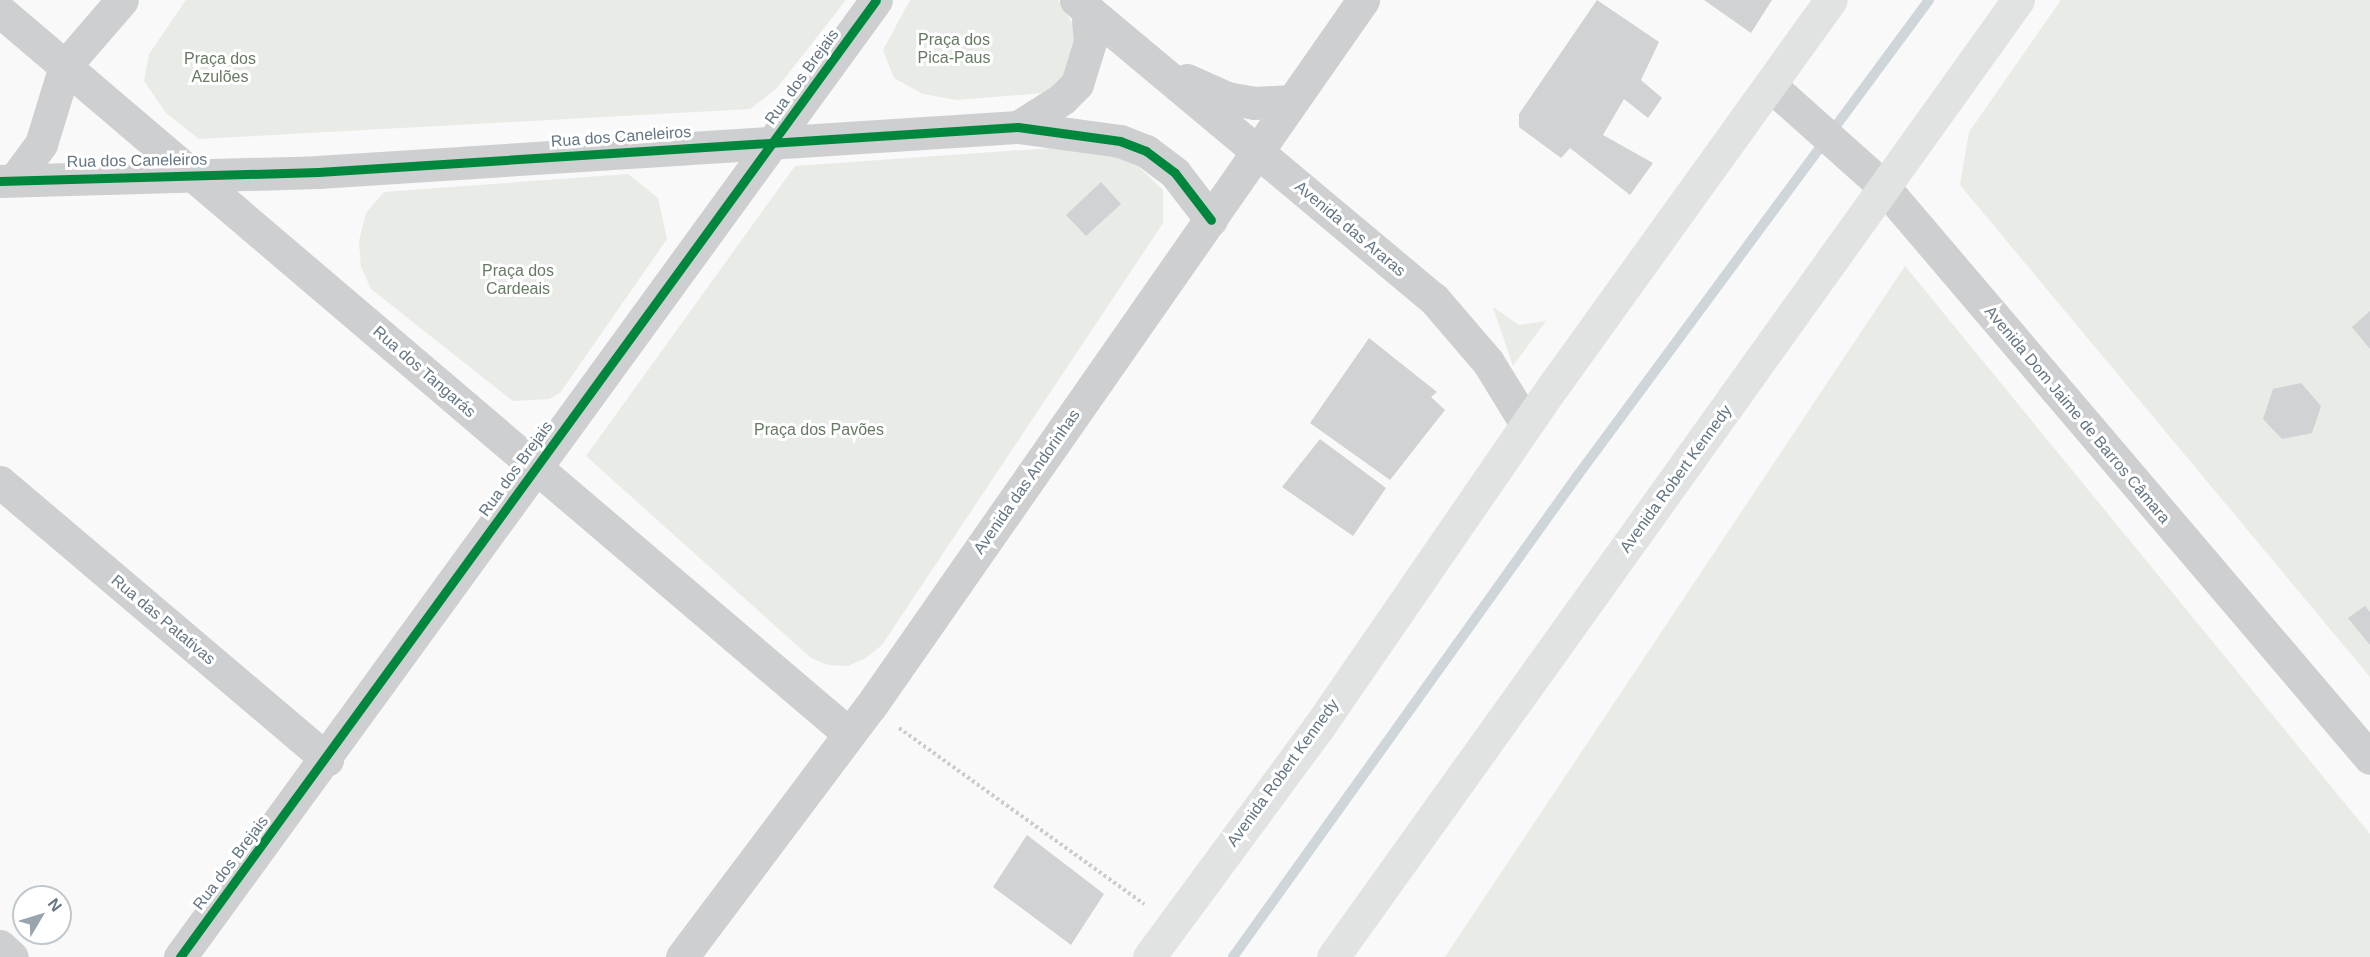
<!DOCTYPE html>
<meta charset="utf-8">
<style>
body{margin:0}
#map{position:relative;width:2370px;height:957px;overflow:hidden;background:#f9f9f9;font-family:Arial,sans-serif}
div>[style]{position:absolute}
.green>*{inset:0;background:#e8ebe6}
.stream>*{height:10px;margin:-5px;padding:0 5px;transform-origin:5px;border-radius:5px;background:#ced6d9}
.building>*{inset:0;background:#d0d2d3}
.path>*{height:4px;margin-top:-2px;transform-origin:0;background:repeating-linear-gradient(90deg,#cbcccd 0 3px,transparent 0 6px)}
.minor>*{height:33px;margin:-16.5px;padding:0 16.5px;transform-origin:16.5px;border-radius:16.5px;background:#cecfd0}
.tertiary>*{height:33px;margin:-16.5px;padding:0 16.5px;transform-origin:16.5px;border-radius:16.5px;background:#cecfd0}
.primary>*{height:33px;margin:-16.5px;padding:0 16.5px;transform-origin:16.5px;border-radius:16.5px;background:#e1e2e2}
.cycleway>*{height:9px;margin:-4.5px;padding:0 4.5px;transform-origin:4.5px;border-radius:4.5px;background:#00873e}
span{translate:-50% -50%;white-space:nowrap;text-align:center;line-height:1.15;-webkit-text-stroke:6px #fff;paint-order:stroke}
.park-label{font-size:16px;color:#687a64}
.street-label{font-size:16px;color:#657683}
.north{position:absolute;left:12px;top:885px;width:60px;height:60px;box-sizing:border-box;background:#fff;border:2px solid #c1c8cd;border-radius:50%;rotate:52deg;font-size:16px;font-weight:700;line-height:24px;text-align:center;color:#657683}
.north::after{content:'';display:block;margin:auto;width:21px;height:27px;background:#99a4ac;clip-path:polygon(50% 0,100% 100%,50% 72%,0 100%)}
</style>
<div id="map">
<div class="green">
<i style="clip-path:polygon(186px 0,846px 0,776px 89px,750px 109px,199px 139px,166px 113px,144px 81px,149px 54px)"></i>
<i style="clip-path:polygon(910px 0,1058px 0,1079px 34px,1074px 66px,1056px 92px,957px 100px,923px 94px,894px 78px,883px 50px)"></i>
<i style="clip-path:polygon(2061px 0,2370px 0,2370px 677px,1960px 185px,1969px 132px)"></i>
<i style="clip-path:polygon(1094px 145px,1125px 154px,1163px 190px,1163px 223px,882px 645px,866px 658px,848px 666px,828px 665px,811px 658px,586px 456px,795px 166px)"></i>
<i style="clip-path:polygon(628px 174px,658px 198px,667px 239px,560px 393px,549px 399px,513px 401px,371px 289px,361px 267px,359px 241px,366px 213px,384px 192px)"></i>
<i style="clip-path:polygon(1905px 266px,2370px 834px,2370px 957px,1445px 957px)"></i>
<i style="clip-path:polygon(1493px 307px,1519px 325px,1546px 321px,1513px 366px)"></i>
</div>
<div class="stream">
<i style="left:1233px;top:957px;width:593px;rotate:-54.41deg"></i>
<i style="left:1578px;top:475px;width:591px;rotate:-53.54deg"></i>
</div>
<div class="building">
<i style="clip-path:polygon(1597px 0,1659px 42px,1641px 80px,1662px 98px,1648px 118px,1624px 99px,1603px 135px,1653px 163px,1630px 195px,1570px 148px,1561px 158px,1519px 127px,1519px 114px)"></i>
<i style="clip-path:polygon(1704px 0,1772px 0,1751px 33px)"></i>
<i style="clip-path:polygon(1101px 182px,1121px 204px,1086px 236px,1066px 215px)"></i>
<i style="clip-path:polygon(2370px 311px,2370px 349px,2352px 327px)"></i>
<i style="clip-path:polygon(1369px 338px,1437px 392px,1431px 397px,1445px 410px,1390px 480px,1310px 423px)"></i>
<i style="clip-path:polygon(2301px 383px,2321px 406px,2312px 433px,2282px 439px,2263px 419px,2273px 389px)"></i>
<i style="clip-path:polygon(1320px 439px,1386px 488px,1353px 536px,1282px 487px)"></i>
<i style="clip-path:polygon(2365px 606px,2370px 612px,2370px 645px,2348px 618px)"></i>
<i style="clip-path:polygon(1027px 835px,1104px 894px,1071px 945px,993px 887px)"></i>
</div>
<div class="path">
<i style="left:899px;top:728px;width:302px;rotate:35.7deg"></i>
</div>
<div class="minor">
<i style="left:1076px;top:0;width:466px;rotate:39.9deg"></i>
<i style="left:1434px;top:299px;width:83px;rotate:49.4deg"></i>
<i style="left:1488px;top:362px;width:73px;rotate:58.5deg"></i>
<i style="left:0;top:11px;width:1114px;rotate:40.41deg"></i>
<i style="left:1187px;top:80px;width:44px;rotate:24.2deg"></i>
<i style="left:1227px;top:98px;width:27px;rotate:10deg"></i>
<i style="left:1254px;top:103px;width:37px;rotate:-3deg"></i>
<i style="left:1018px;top:127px;width:52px;rotate:-32.5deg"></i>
<i style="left:1062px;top:99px;width:21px;rotate:-45deg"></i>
<i style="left:1077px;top:84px;width:44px;rotate:-72.8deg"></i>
<i style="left:1090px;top:42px;width:32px;rotate:-95deg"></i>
<i style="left:15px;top:179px;width:44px;rotate:-53.4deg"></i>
<i style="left:41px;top:144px;width:82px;rotate:-72.9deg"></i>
<i style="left:65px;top:66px;width:87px;rotate:-49.2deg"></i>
<i style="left:0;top:181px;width:318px;rotate:-1.6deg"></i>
<i style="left:318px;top:172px;width:701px;rotate:-3.68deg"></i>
<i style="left:1018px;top:127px;width:103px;rotate:7.8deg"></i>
<i style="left:1120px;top:141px;width:28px;rotate:21deg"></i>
<i style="left:1146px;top:151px;width:36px;rotate:37deg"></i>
<i style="left:1175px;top:173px;width:59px;rotate:52.5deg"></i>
<i style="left:0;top:482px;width:429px;rotate:40.3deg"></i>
<i style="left:0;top:946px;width:16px;rotate:43deg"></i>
<i style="left:180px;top:957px;width:1183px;rotate:-53.97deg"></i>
<i style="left:682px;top:957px;width:313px;rotate:-53.1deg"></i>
<i style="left:870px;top:707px;width:862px;rotate:-55.11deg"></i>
</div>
<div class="tertiary">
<i style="left:1770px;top:85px;width:152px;rotate:41.8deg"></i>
<i style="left:1883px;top:186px;width:751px;rotate:49.59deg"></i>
</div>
<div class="primary">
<i style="left:1149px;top:957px;width:285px;rotate:-53.6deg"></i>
<i style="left:1318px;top:728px;width:416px;rotate:-55.5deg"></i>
<i style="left:1554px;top:385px;width:474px;rotate:-54.3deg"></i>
<i style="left:1333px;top:957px;width:1177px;rotate:-54.41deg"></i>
</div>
<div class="cycleway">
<i style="left:0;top:181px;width:318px;rotate:-1.6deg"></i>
<i style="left:318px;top:172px;width:701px;rotate:-3.68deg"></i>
<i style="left:1018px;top:127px;width:103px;rotate:7.8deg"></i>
<i style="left:1120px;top:141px;width:28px;rotate:21deg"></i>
<i style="left:1146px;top:151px;width:36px;rotate:37deg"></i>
<i style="left:1175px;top:173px;width:59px;rotate:52.5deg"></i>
<i style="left:180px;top:957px;width:1183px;rotate:-53.97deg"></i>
</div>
<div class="park-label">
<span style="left:954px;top:49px">Praça dos<br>Pica-Paus</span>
<span style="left:220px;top:68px">Praça dos<br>Azulões</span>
<span style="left:518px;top:280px">Praça dos<br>Cardeais</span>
<span style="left:819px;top:430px">Praça dos Pavões</span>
</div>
<div class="street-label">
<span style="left:802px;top:77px;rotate:-54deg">Rua dos Brejais</span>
<span style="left:621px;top:137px;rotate:-4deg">Rua dos Caneleiros</span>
<span style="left:137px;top:161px;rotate:-1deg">Rua dos Caneleiros</span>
<span style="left:1350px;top:229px;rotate:40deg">Avenida das Araras</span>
<span style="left:424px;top:372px;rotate:41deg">Rua dos Tangarás</span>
<span style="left:2077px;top:415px;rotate:50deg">Avenida Dom Jaime de Barros Câmara</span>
<span style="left:516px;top:469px;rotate:-54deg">Rua dos Brejais</span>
<span style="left:1676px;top:479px;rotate:-54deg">Avenida Robert Kennedy</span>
<span style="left:1027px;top:482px;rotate:-55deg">Avenida das Andorinhas</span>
<span style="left:163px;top:620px;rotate:40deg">Rua das Patativas</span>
<span style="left:1283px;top:773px;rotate:-54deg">Avenida Robert Kennedy</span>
<span style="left:231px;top:863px;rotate:-53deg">Rua dos Brejais</span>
</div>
<div class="north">N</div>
</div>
